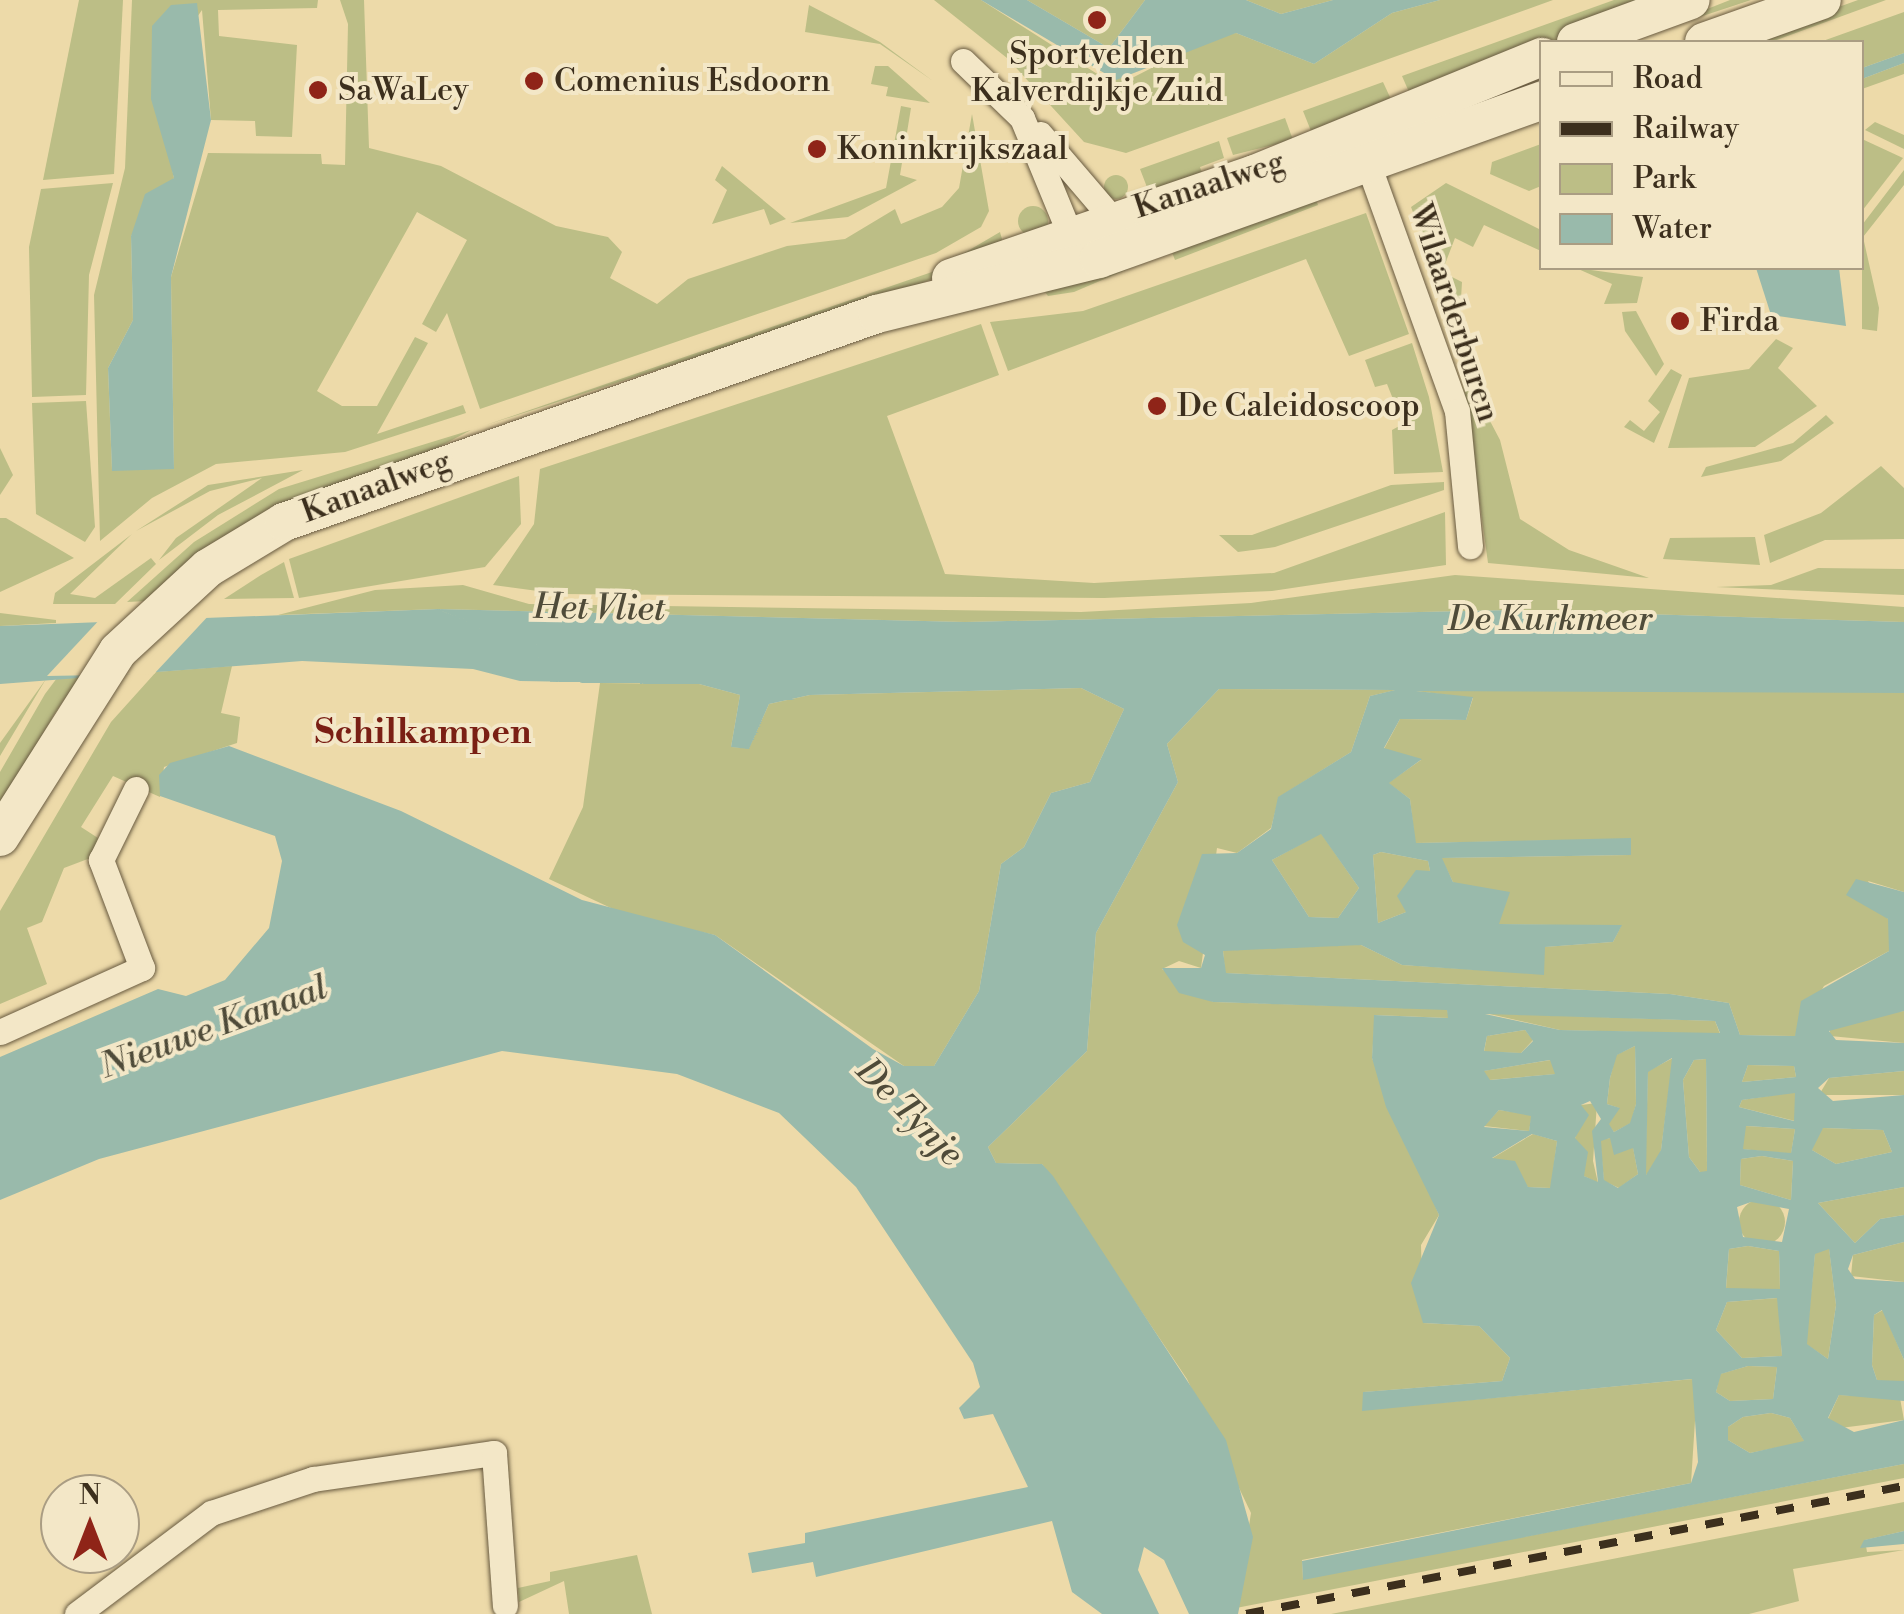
<!DOCTYPE html>
<style>
body{margin:0}
#map{position:relative;width:1904px;height:1614px;overflow:hidden;background:#eddaa9;font-family:"Libre Bodoni",serif}
div>[style]{position:absolute}
.green>*{inset:0;background:#bcbe86}
.round{border-radius:50%}
.water>*{inset:0;background:#99baab}
.pier>*{inset:0;background:#eddaa9}
.roads{filter:drop-shadow(0 0 2px #685a40) drop-shadow(0 0 2px #685a40)}
.minor>*{height:25px;margin:-12.5px;padding:0 12.5px;transform-origin:12.5px;border-radius:12.5px;background:#f3e7c7}
.secondary>*{height:38px;margin:-19px;padding:0 19px;transform-origin:19px;border-radius:19px;background:#f3e7c7}
.rail>*{height:8px;margin-top:-4px;transform-origin:0;background:repeating-linear-gradient(90deg,#3c2f1d 0 18px,transparent 0 36px)}
.dots>*{width:28px;height:28px;translate:-50% -50%;box-sizing:border-box;border:5px solid #f3e7c7;border-radius:50%}
span{translate:-50% -50%;white-space:nowrap;text-align:center;line-height:1.15;-webkit-text-stroke:8px #f3e7c7;paint-order:stroke}
.poi-label{font-size:32px;color:#3c2f1d}
.left{translate:0 -50%;text-align:left}
.street-label{font-size:32px;color:#3c2f1d}
.water-label{font-size:35px;color:#4f4b39;font-style:italic}
.neighbourhood-label{font-size:35px;color:#7a1f14;font-weight:700}
.legend{position:absolute;left:1539px;top:40px;width:325px;height:230px;box-sizing:border-box;background:#f3e7c7;border:2px solid #aa9d83;margin:0;padding:12px 18px;list-style:none;font-size:30px;color:#3c2f1d}
.legend li{display:flex;align-items:center;gap:20px;height:50px}
.legend b{width:50px;border:2px solid #aa9d83}
.north{position:absolute;left:40px;top:1474px;width:100px;height:100px;box-sizing:border-box;background:#f3e7c7;border:2px solid #aa9d83;border-radius:50%;rotate:0deg;font-size:28px;font-weight:700;line-height:40px;text-align:center;color:#3c2f1d}
.north::after{content:'';display:block;margin:auto;width:35px;height:45px;background:#8f2418;clip-path:polygon(50% 0,100% 100%,50% 72%,0 100%)}
</style>
<div id="map">
<div class="green">
<i style="clip-path:polygon(79px 0,123px 0,114px 174px,43px 180px)"></i>
<i style="clip-path:polygon(132px 0,318px 0,317px 8px,218px 10px,219px 36px,297px 45px,292px 137px,256px 136px,255px 121px,211px 120px,202px 10px,153px 81px,174px 178px,131px 236px,133px 320px,108px 368px,112px 470px,174px 468px,171px 277px,208px 153px,321px 154px,322px 164px,345px 165px,348px 24px,340px 0,364px 0,369px 148px,441px 166px,556px 226px,608px 237px,622px 252px,610px 278px,657px 304px,688px 279px,787px 246px,845px 239px,895px 209px,901px 224px,942px 207px,959px 188px,972px 114px,989px 211px,981px 227px,936px 253px,480px 409px,447px 313px,436px 332px,422px 324px,467px 240px,417px 212px,317px 391px,342px 406px,377px 406px,415px 337px,428px 343px,377px 434px,463px 405px,466px 413px,345px 452px,216px 464px,152px 498px,100px 541px,94px 295px,125px 168px)"></i>
<i style="clip-path:polygon(934px 0,981px 0,1102px 77px,1132px 78px,1214px 36px,1236px 33px,1314px 64px,1392px 13px,1440px 0,1553px 0,1126px 153px,1084px 142px,1007px 58px)"></i>
<i style="clip-path:polygon(1027px 0,1145px 0,1109px 48px)"></i>
<i style="clip-path:polygon(1246px 0,1333px 0,1281px 14px)"></i>
<i style="clip-path:polygon(1614px 0,1655px 0,1413px 101px,1402px 76px)"></i>
<i style="clip-path:polygon(1730px 0,1751px 0,1624px 42px)"></i>
<i style="clip-path:polygon(1858px 0,1886px 0,1771px 42px,1742px 42px)"></i>
<i style="clip-path:polygon(809px 5px,880px 42px,933px 81px,880px 44px,805px 32px)"></i>
<i style="clip-path:polygon(1904px 12px,1904px 53px,1862px 68px,1862px 42px,1820px 42px)"></i>
<i style="clip-path:polygon(1904px 63px,1904px 74px,1862px 89px,1862px 79px)"></i>
<i style="clip-path:polygon(875px 66px,888px 66px,930px 103px,886px 96px,888px 87px,871px 84px)"></i>
<i style="clip-path:polygon(1383px 82px,1395px 108px,1315px 141px,1303px 111px)"></i>
<i style="clip-path:polygon(901px 106px,911px 108px,900px 175px,917px 180px,848px 217px,790px 223px,886px 188px)"></i>
<i style="clip-path:polygon(1285px 118px,1293px 140px,1233px 155px,1227px 138px)"></i>
<i style="clip-path:polygon(1875px 122px,1904px 135px,1904px 149px,1865px 130px)"></i>
<i style="clip-path:polygon(1862px 139px,1903px 158px,1862px 211px)"></i>
<i style="clip-path:polygon(1219px 141px,1224px 158px,1200px 167px,1203px 176px,1150px 195px,1140px 169px)"></i>
<i style="clip-path:polygon(1541px 144px,1541px 186px,1529px 191px,1490px 174px,1492px 162px)"></i>
<i style="clip-path:polygon(722px 166px,786px 219px,770px 225px,764px 209px,712px 224px,727px 190px,715px 180px)"></i>
<i style="clip-path:polygon(1904px 170px,1904px 185px,1863px 237px,1879px 308px,1877px 331px,1862px 329px,1862px 225px)"></i>
<i class="round" style="left:1104px;top:175px;width:24px;height:24px"></i>
<i style="clip-path:polygon(113px 183px,89px 275px,86px 395px,32px 397px,29px 247px,41px 189px)"></i>
<i style="clip-path:polygon(1446px 183px,1541px 230px,1541px 251px,1484px 225px,1473px 247px,1455px 238px,1442px 272px,1462px 282px,1459px 333px,1411px 207px)"></i>
<i style="clip-path:polygon(1312px 190px,1318px 205px,1175px 260px,1168px 242px)"></i>
<i class="round" style="left:1018px;top:206px;width:30px;height:30px"></i>
<i style="clip-path:polygon(1366px 213px,1409px 334px,1349px 356px,1306px 259px,1008px 371px,990px 322px,1083px 311px)"></i>
<i style="clip-path:polygon(1000px 232px,1004px 246px,916px 286px,486px 425px,932px 272px)"></i>
<i style="clip-path:polygon(1156px 257px,1074px 292px,1048px 296px,1039px 284px)"></i>
<i style="clip-path:polygon(1576px 268px,1643px 277px,1637px 303px,1604px 304px,1612px 284px)"></i>
<i style="clip-path:polygon(1636px 311px,1664px 364px,1656px 376px,1625px 331px,1622px 312px)"></i>
<i style="clip-path:polygon(981px 324px,999px 375px,887px 416px,945px 574px,1094px 583px,1274px 573px,1445px 512px,1446px 565px,1272px 591px,1104px 598px,560px 594px,493px 585px,534px 524px,540px 469px)"></i>
<i style="clip-path:polygon(1776px 339px,1793px 348px,1778px 368px,1817px 406px,1755px 447px,1668px 448px,1689px 378px,1749px 369px)"></i>
<i style="clip-path:polygon(1412px 343px,1429px 397px,1443px 472px,1394px 474px,1392px 430px,1403px 424px,1387px 384px,1375px 387px,1365px 360px)"></i>
<i style="clip-path:polygon(1461px 366px,1500px 440px,1520px 519px,1569px 550px,1649px 578px,1488px 563px)"></i>
<i style="clip-path:polygon(1671px 369px,1682px 375px,1654px 443px,1624px 427px,1630px 420px,1644px 431px,1660px 412px,1648px 401px)"></i>
<i style="clip-path:polygon(86px 401px,95px 527px,85px 542px,36px 514px,32px 403px)"></i>
<i style="clip-path:polygon(1826px 415px,1834px 423px,1781px 461px,1701px 477px,1706px 467px,1793px 443px)"></i>
<i style="clip-path:polygon(471px 430px,148px 601px,127px 602px,194px 542px,279px 489px)"></i>
<i style="clip-path:polygon(0 448px,13px 475px,0 495px)"></i>
<i style="clip-path:polygon(1881px 466px,1904px 488px,1904px 539px,1825px 540px,1770px 563px,1764px 535px,1821px 513px)"></i>
<i style="clip-path:polygon(303px 470px,218px 515px,159px 560px,176px 538px,262px 478px,210px 491px,136px 531px,208px 485px)"></i>
<i style="clip-path:polygon(519px 476px,521px 524px,485px 567px,299px 598px,289px 559px)"></i>
<i style="clip-path:polygon(1444px 482px,1444px 490px,1275px 547px,1238px 552px,1219px 535px,1252px 535px,1391px 485px)"></i>
<i style="clip-path:polygon(0 518px,6px 518px,74px 558px,0 592px)"></i>
<i style="clip-path:polygon(132px 534px,70px 594px,95px 598px,151px 558px,156px 564px,115px 604px,53px 604px,55px 593px)"></i>
<i style="clip-path:polygon(1755px 537px,1760px 565px,1663px 559px,1670px 538px)"></i>
<i style="clip-path:polygon(284px 562px,294px 598px,224px 599px,261px 575px)"></i>
<i style="clip-path:polygon(1818px 568px,1904px 569px,1904px 595px,1716px 587px,1771px 585px)"></i>
<i style="clip-path:polygon(1455px 575px,1904px 607px,1904px 622px,1512px 610px,965px 622px,438px 609px,278px 615px,375px 590px,463px 585px,529px 604px,1081px 612px,1251px 603px)"></i>
<i style="clip-path:polygon(0 613px,56px 620px,56px 623px,0 626px)"></i>
<i style="clip-path:polygon(232px 666px,221px 713px,240px 717px,237px 743px,164px 767px,160px 797px,113px 776px,81px 827px,98px 838px,93px 857px,64px 868px,42px 922px,27px 928px,47px 984px,0 1004px,0 911px,111px 722px,156px 672px)"></i>
<i style="clip-path:polygon(80px 677px,55px 713px,0 808px,0 772px,45px 694px,57px 678px)"></i>
<i style="clip-path:polygon(46px 679px,28px 709px,0 756px,0 743px)"></i>
<i style="clip-path:polygon(600px 683px,699px 684px,740px 695px,731px 747px,749px 748px,769px 704px,810px 695px,1081px 688px,1124px 709px,1090px 782px,1051px 793px,1024px 847px,1001px 864px,979px 991px,934px 1066px,904px 1066px,715px 935px,628px 916px,549px 879px,583px 807px)"></i>
<i style="clip-path:polygon(1768px 685px,1904px 693px,1904px 892px,1868px 881px,1891px 925px,1889px 951px,1824px 986px,1795px 1036px,1740px 1035px,1729px 1003px,1670px 994px,1225px 973px,1223px 950px,1273px 943px,1361px 945px,1402px 965px,1544px 974px,1544px 947px,1613px 942px,1621px 926px,1498px 924px,1453px 882px,1441px 858px,1630px 855px,1630px 839px,1415px 843px,1410px 799px,1388px 783px,1421px 760px,1384px 749px,1400px 719px,1466px 720px,1473px 698px,1415px 691px)"></i>
<i style="clip-path:polygon(1219px 689px,1396px 690px,1370px 696px,1351px 752px,1279px 797px,1271px 828px,1237px 853px,1217px 848px,1201px 968px,1179px 961px,1162px 969px,1213px 1002px,1447px 1009px,1449px 1018px,1375px 1015px,1372px 1058px,1439px 1215px,1421px 1245px,1423px 1323px,1479px 1326px,1510px 1358px,1502px 1381px,1364px 1392px,1363px 1410px,1693px 1379px,1696px 1405px,1691px 1483px,1302px 1560px,1303px 1579px,1904px 1464px,1904px 1478px,1236px 1608px,1251px 1513px,1187px 1379px,1042px 1164px,996px 1163px,988px 1147px,1087px 1051px,1096px 933px,1178px 782px,1167px 744px)"></i>
<i style="clip-path:polygon(1321px 833px,1359px 888px,1338px 918px,1309px 917px,1272px 860px)"></i>
<i style="clip-path:polygon(1381px 852px,1428px 861px,1430px 871px,1406px 912px,1378px 923px,1373px 855px)"></i>
<i style="clip-path:polygon(1904px 1011px,1904px 1043px,1830px 1036px,1830px 1027px,1859px 1017px)"></i>
<i style="clip-path:polygon(1485px 1013px,1715px 1021px,1720px 1034px,1560px 1030px)"></i>
<i style="clip-path:polygon(1525px 1030px,1533px 1040px,1521px 1053px,1484px 1052px,1487px 1036px)"></i>
<i style="clip-path:polygon(1635px 1046px,1636px 1104px,1631px 1123px,1614px 1132px,1608px 1124px,1619px 1108px,1607px 1104px,1610px 1078px,1616px 1055px)"></i>
<i style="clip-path:polygon(1673px 1058px,1661px 1150px,1655px 1173px,1645px 1175px,1648px 1071px)"></i>
<i style="clip-path:polygon(1706px 1059px,1707px 1172px,1700px 1172px,1689px 1157px,1683px 1080px,1694px 1060px)"></i>
<i style="clip-path:polygon(1551px 1060px,1556px 1074px,1489px 1080px,1483px 1071px)"></i>
<i style="clip-path:polygon(1748px 1065px,1794px 1066px,1796px 1077px,1742px 1082px)"></i>
<i style="clip-path:polygon(1904px 1071px,1904px 1095px,1819px 1095px,1829px 1078px)"></i>
<i style="clip-path:polygon(1795px 1092px,1795px 1121px,1739px 1107px,1742px 1100px)"></i>
<i style="clip-path:polygon(1597px 1103px,1593px 1161px,1598px 1183px,1584px 1176px,1575px 1139px,1581px 1105px)"></i>
<i style="clip-path:polygon(1499px 1110px,1532px 1115px,1529px 1131px,1484px 1126px)"></i>
<i style="clip-path:polygon(1745px 1126px,1795px 1129px,1791px 1154px,1742px 1149px)"></i>
<i style="clip-path:polygon(1823px 1128px,1883px 1130px,1892px 1152px,1836px 1164px,1812px 1150px,1813px 1131px)"></i>
<i style="clip-path:polygon(1533px 1134px,1557px 1141px,1551px 1188px,1528px 1187px,1491px 1159px)"></i>
<i style="clip-path:polygon(1610px 1138px,1633px 1147px,1638px 1174px,1619px 1188px,1604px 1181px,1600px 1140px)"></i>
<i style="clip-path:polygon(1762px 1156px,1793px 1161px,1791px 1200px,1740px 1185px,1741px 1159px)"></i>
<i style="clip-path:polygon(1904px 1187px,1904px 1215px,1880px 1219px,1855px 1243px,1818px 1203px)"></i>
<i class="round" style="left:1739px;top:1199px;width:46px;height:46px"></i>
<i style="clip-path:polygon(1904px 1242px,1904px 1282px,1851px 1276px,1853px 1255px)"></i>
<i style="clip-path:polygon(1748px 1246px,1779px 1251px,1780px 1289px,1726px 1289px,1729px 1249px)"></i>
<i style="clip-path:polygon(1829px 1248px,1836px 1305px,1828px 1359px,1806px 1344px,1815px 1253px)"></i>
<i style="clip-path:polygon(1778px 1298px,1782px 1356px,1742px 1358px,1716px 1330px,1727px 1302px)"></i>
<i style="clip-path:polygon(1883px 1310px,1904px 1360px,1904px 1381px,1891px 1384px,1877px 1380px,1872px 1365px,1874px 1315px)"></i>
<i style="clip-path:polygon(1748px 1366px,1777px 1367px,1773px 1399px,1730px 1401px,1716px 1392px,1720px 1374px)"></i>
<i style="clip-path:polygon(1839px 1395px,1900px 1398px,1904px 1420px,1840px 1428px,1828px 1419px)"></i>
<i style="clip-path:polygon(1771px 1413px,1790px 1418px,1805px 1442px,1750px 1453px,1728px 1440px,1728px 1427px,1743px 1417px)"></i>
<i style="clip-path:polygon(1904px 1502px,1904px 1531px,1865px 1540px,1867px 1552px,1904px 1550px,1793px 1569px,1799px 1601px,1749px 1614px,1331px 1614px)"></i>
<i style="clip-path:polygon(637px 1555px,652px 1614px,569px 1614px,564px 1581px,519px 1602px,518px 1588px,550px 1581px,550px 1572px)"></i>
</div>
<div class="water">
<i style="clip-path:polygon(981px 0,1027px 0,1109px 48px,1145px 0,1246px 0,1281px 14px,1333px 0,1440px 0,1392px 13px,1314px 64px,1236px 33px,1116px 80px)"></i>
<i style="clip-path:polygon(197px 3px,211px 120px,171px 277px,174px 469px,112px 471px,108px 368px,133px 320px,131px 236px,145px 194px,174px 178px,151px 99px,152px 26px,171px 5px)"></i>
<i style="clip-path:polygon(1904px 53px,1904px 63px,1862px 79px,1862px 68px)"></i>
<i style="clip-path:polygon(1756px 268px,1839px 268px,1846px 326px,1771px 315px)"></i>
<i style="clip-path:polygon(evenodd,438px 609px,965px 622px,1512px 610px,1904px 622px,1904px 693px,1416px 691px,1473px 697px,1466px 720px,1400px 719px,1384px 748px,1422px 759px,1389px 783px,1410px 799px,1416px 843px,1631px 838px,1631px 855px,1442px 858px,1453px 882px,1510px 892px,1499px 924px,1622px 925px,1613px 942px,1545px 947px,1544px 975px,1402px 965px,1361px 945px,1223px 951px,1226px 973px,1670px 994px,1729px 1003px,1740px 1035px,1795px 1036px,1801px 1001px,1889px 951px,1888px 919px,1846px 895px,1856px 879px,1904px 892px,1904px 1011px,1829px 1031px,1836px 1040px,1904px 1043px,1904px 1071px,1829px 1078px,1818px 1088px,1833px 1101px,1904px 1095px,1904px 1187px,1818px 1203px,1855px 1243px,1880px 1219px,1904px 1215px,1904px 1242px,1853px 1255px,1848px 1269px,1855px 1279px,1904px 1282px,1904px 1360px,1882px 1310px,1874px 1315px,1872px 1365px,1877px 1380px,1904px 1381px,1904px 1401px,1839px 1395px,1828px 1418px,1854px 1432px,1904px 1420px,1904px 1464px,1303px 1580px,1302px 1561px,1691px 1483px,1698px 1462px,1692px 1379px,1362px 1411px,1363px 1392px,1502px 1381px,1510px 1358px,1479px 1326px,1423px 1323px,1411px 1283px,1439px 1215px,1386px 1107px,1372px 1058px,1374px 1015px,1448px 1018px,1447px 1010px,1213px 1002px,1179px 993px,1162px 968px,1201px 968px,1205px 955px,1183px 942px,1177px 925px,1202px 854px,1237px 853px,1271px 829px,1278px 797px,1351px 752px,1370px 696px,1395px 690px,1219px 689px,1167px 744px,1178px 782px,1096px 933px,1087px 1051px,988px 1147px,996px 1163px,1042px 1164px,1053px 1176px,1226px 1440px,1253px 1537px,1238px 1614px,1189px 1614px,1164px 1560px,1144px 1547px,1138px 1570px,1159px 1614px,1102px 1614px,1072px 1592px,1052px 1521px,816px 1577px,813px 1562px,752px 1573px,748px 1553px,805px 1543px,805px 1533px,1028px 1487px,993px 1414px,964px 1419px,959px 1408px,980px 1387px,973px 1363px,856px 1187px,779px 1113px,677px 1074px,502px 1051px,99px 1159px,0 1200px,0 1057px,158px 989px,186px 996px,225px 980px,269px 928px,282px 861px,275px 836px,160px 796px,159px 775px,170px 763px,229px 746px,401px 811px,582px 900px,715px 935px,873px 1049px,904px 1066px,934px 1066px,979px 991px,1001px 864px,1024px 847px,1051px 793px,1090px 782px,1124px 709px,1081px 688px,810px 695px,769px 704px,749px 749px,731px 747px,740px 695px,699px 684px,520px 681px,473px 669px,302px 661px,0 684px,0 626px,438px 609px,1321px 834px,1359px 888px,1338px 918px,1309px 917px,1272px 860px,1321px 834px,438px 609px,1381px 852px,1428px 861px,1430px 871px,1416px 870px,1397px 896px,1406px 912px,1378px 923px,1373px 855px,1381px 852px,438px 609px,1485px 1014px,1715px 1021px,1720px 1033px,1560px 1030px,1485px 1014px,438px 609px,1525px 1030px,1533px 1041px,1521px 1053px,1484px 1051px,1487px 1036px,1525px 1030px,438px 609px,1635px 1046px,1636px 1104px,1630px 1123px,1614px 1132px,1609px 1124px,1620px 1108px,1607px 1104px,1610px 1078px,1617px 1055px,1635px 1046px,438px 609px,1672px 1058px,1661px 1150px,1646px 1175px,1648px 1072px,1672px 1058px,438px 609px,1706px 1059px,1707px 1171px,1700px 1172px,1689px 1157px,1683px 1080px,1694px 1060px,1706px 1059px,438px 609px,1550px 1060px,1555px 1074px,1490px 1080px,1484px 1071px,1550px 1060px,438px 609px,1748px 1065px,1794px 1066px,1796px 1077px,1742px 1082px,1748px 1065px,438px 609px,1795px 1093px,1794px 1121px,1739px 1107px,1742px 1100px,1795px 1093px,438px 609px,1590px 1101px,1601px 1119px,1592px 1131px,1598px 1182px,1584px 1176px,1588px 1152px,1575px 1138px,1589px 1115px,1581px 1105px,1590px 1101px,438px 609px,1499px 1110px,1531px 1116px,1529px 1131px,1484px 1127px,1499px 1110px,438px 609px,1746px 1126px,1795px 1129px,1791px 1153px,1743px 1149px,1746px 1126px,438px 609px,1823px 1128px,1883px 1130px,1892px 1152px,1836px 1164px,1812px 1150px,1823px 1128px,438px 609px,1532px 1134px,1557px 1141px,1550px 1188px,1528px 1187px,1515px 1161px,1492px 1158px,1532px 1134px,438px 609px,1610px 1138px,1614px 1155px,1633px 1148px,1638px 1174px,1618px 1188px,1604px 1180px,1601px 1141px,1610px 1138px,438px 609px,1762px 1156px,1793px 1161px,1791px 1200px,1740px 1185px,1741px 1159px,1762px 1156px,438px 609px,1751px 1202px,1789px 1209px,1782px 1242px,1743px 1237px,1737px 1207px,1751px 1202px,438px 609px,1748px 1246px,1779px 1251px,1780px 1289px,1726px 1288px,1729px 1249px,1748px 1246px,438px 609px,1829px 1249px,1836px 1305px,1828px 1359px,1807px 1344px,1815px 1254px,1829px 1249px,438px 609px,1777px 1298px,1782px 1356px,1742px 1358px,1716px 1330px,1727px 1302px,1777px 1298px,438px 609px,1748px 1366px,1777px 1367px,1773px 1399px,1730px 1401px,1716px 1392px,1721px 1374px,1748px 1366px,438px 609px,1771px 1413px,1790px 1418px,1804px 1441px,1750px 1453px,1728px 1440px,1728px 1427px,1743px 1417px,1771px 1413px)"></i>
<i style="clip-path:polygon(1904px 1531px,1904px 1544px,1860px 1548px,1864px 1540px)"></i>
</div>
<div class="pier">
<i style="clip-path:polygon(212px 612px,154px 674px,47px 676px,103px 616px)"></i>
</div>
<div class="roads">
<div class="minor">
<i style="left:963px;top:61px;width:82px;rotate:44deg"></i>
<i style="left:1022px;top:118px;width:142px;rotate:67.6deg"></i>
<i style="left:1040px;top:134px;width:109px;rotate:49.5deg"></i>
<i style="left:1363px;top:150px;width:277px;rotate:70.2deg"></i>
<i style="left:1457px;top:411px;width:136px;rotate:84.5deg"></i>
<i style="left:0;top:1032px;width:156px;rotate:-24.3deg"></i>
<i style="left:142px;top:968px;width:116px;rotate:-110.8deg"></i>
<i style="left:101px;top:860px;width:79px;rotate:-63.8deg"></i>
<i style="left:77px;top:1614px;width:168px;rotate:-37deg"></i>
<i style="left:211px;top:1513px;width:108px;rotate:-18.4deg"></i>
<i style="left:313px;top:1479px;width:183px;rotate:-8.2deg"></i>
<i style="left:494px;top:1453px;width:153px;rotate:85.9deg"></i>
</div>
<div class="secondary">
<i style="left:1576px;top:42px;width:122px;rotate:-20.1deg"></i>
<i style="left:1704px;top:42px;width:125px;rotate:-19.6deg"></i>
<i style="left:951px;top:278px;width:321px;rotate:-18.9deg"></i>
<i style="left:1255px;top:174px;width:310px;rotate:-22.2deg"></i>
<i style="left:0;top:837px;width:220px;rotate:-57.6deg"></i>
<i style="left:118px;top:651px;width:122px;rotate:-42.7deg"></i>
<i style="left:208px;top:568px;width:89px;rotate:-31.2deg"></i>
<i style="left:284px;top:522px;width:628px;rotate:-19.33deg"></i>
<i style="left:877px;top:314px;width:229px;rotate:-13.9deg"></i>
<i style="left:1099px;top:259px;width:471px;rotate:-19.7deg"></i>
</div>
</div>
<div class="rail">
<i style="left:1246px;top:1614px;width:670px;rotate:-11.01deg"></i>
</div>
<div class="dots">
<i style="left:1097px;top:20px;background:#8f2418"></i>
<i style="left:534px;top:81px;background:#8f2418"></i>
<i style="left:318px;top:90px;background:#8f2418"></i>
<i style="left:817px;top:149px;background:#8f2418"></i>
<i style="left:1680px;top:321px;background:#8f2418"></i>
<i style="left:1157px;top:406px;background:#8f2418"></i>
</div>
<div class="poi-label">
<span style="left:1097px;top:73px">Sportvelden<br>Kalverdijkje Zuid</span>
<span class="left" style="left:554px;top:81px">Comenius Esdoorn</span>
<span class="left" style="left:338px;top:90px">SaWaLey</span>
<span class="left" style="left:837px;top:149px">Koninkrijkszaal</span>
<span class="left" style="left:1700px;top:321px">Firda</span>
<span class="left" style="left:1177px;top:406px">De Caleidoscoop</span>
</div>
<div class="street-label">
<span style="left:1209px;top:185px;rotate:-18deg">Kanaalweg</span>
<span style="left:1454px;top:313px;rotate:72deg">Wilaarderburen</span>
<span style="left:376px;top:487px;rotate:-20deg">Kanaalweg</span>
</div>
<div class="water-label">
<span style="left:599px;top:609px;rotate:1deg">Het Vliet</span>
<span style="left:1550px;top:620px">De Kurkmeer</span>
<span style="left:214px;top:1028px;rotate:-20deg">Nieuwe Kanaal</span>
<span style="left:909px;top:1113px;rotate:45deg">De Tynje</span>
</div>
<div class="neighbourhood-label">
<span style="left:423px;top:733px">Schilkampen</span>
</div>
<ul class="legend">
<li><b style="height:12px;background:#f3e7c7"></b>Road</li>
<li><b style="height:12px;background:#3c2f1d"></b>Railway</li>
<li><b style="height:28px;background:#bcbe86"></b>Park</li>
<li><b style="height:28px;background:#99baab"></b>Water</li>
</ul>
<div class="north">N</div>
</div>
